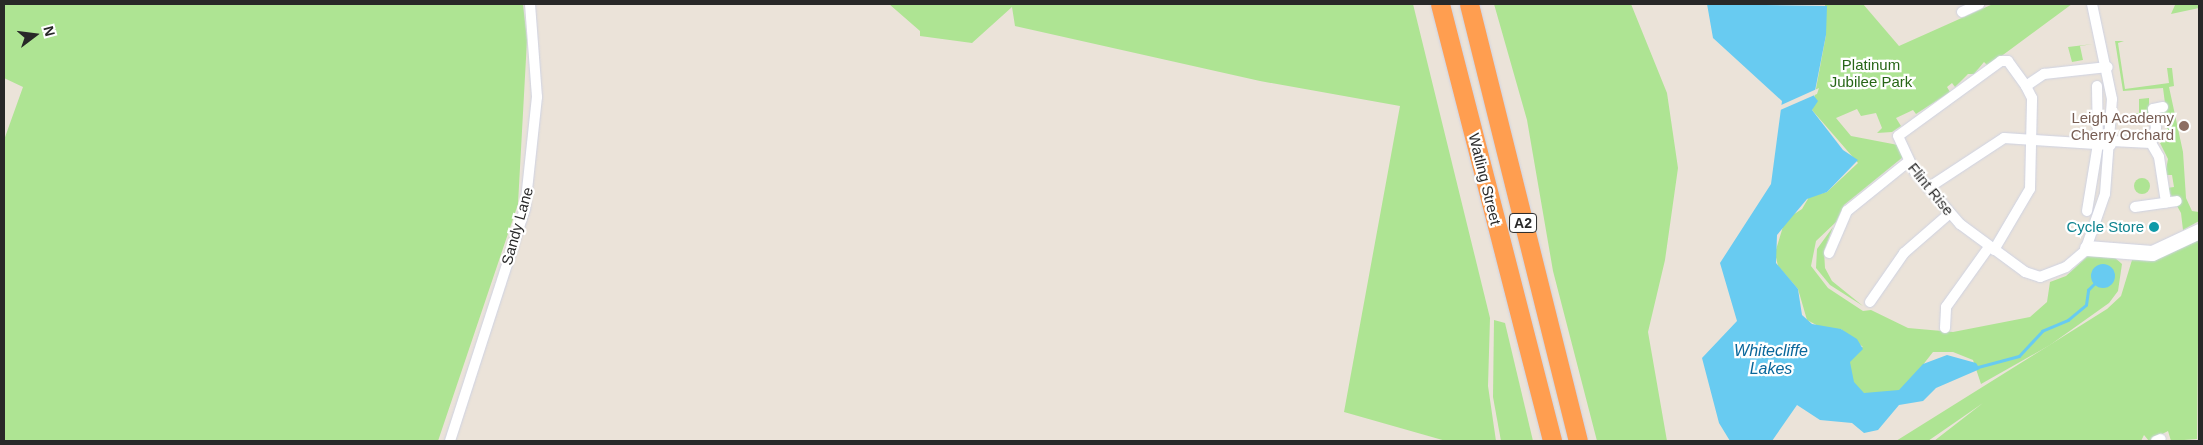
<!DOCTYPE html>
<style>
body{margin:0}
#map{position:relative;width:2203px;height:445px;overflow:hidden;background:#ebe3d9;font-family:Arial,sans-serif}
div>[style]{position:absolute}
.green>*{inset:0;background:#aee493}
.round{border-radius:50%}
.water>*{inset:0;background:#68cbf1}
.pier>*{inset:0;background:#ebe3d9}
.stream>*{height:2.5px;margin:-1.25px;padding:0 1.25px;transform-origin:1.25px;border-radius:1.25px;background:#68cbf1}
.roads{filter:drop-shadow(0 0 1px #ced2e2) drop-shadow(0 0 1px #ced2e2)}
.street>*{height:10px;margin:-5px;padding:0 5px;transform-origin:5px;border-radius:5px;background:#fff}
.secondary>*{height:15px;margin:-7.5px;padding:0 7.5px;transform-origin:7.5px;border-radius:7.5px;background:#fff}
.highway>*{height:19px;margin:-9.5px;padding:0 9.5px;transform-origin:9.5px;border-radius:9.5px;background:#ff9e50}
.dots>*{width:14px;height:14px;translate:-50% -50%;box-sizing:border-box;border:2px solid #fff;border-radius:50%}
span{translate:-50% -50%;white-space:nowrap;text-align:center;line-height:1.15;-webkit-text-stroke:4.5px #fff;paint-order:stroke}
.shield-label span{padding:1px 4px;background:#fff;border:1px solid;border-radius:4px;-webkit-text-stroke-width:0}
.shield-label{font-size:14px;color:#282828;font-weight:700}
.park-label{font-size:15px;color:#276617}
.education-label{font-size:15px;color:#785e54}
.right{translate:-100% -50%;text-align:right}
.street-label{font-size:15px;color:#282828}
.culture-label{font-size:15px;color:#0d838f}
.water-label{font-size:16px;color:#09679b;font-style:italic}
.frame{position:absolute;inset:0;border:5px solid #282828;pointer-events:none}
.north{position:absolute;left:10px;top:10px;width:50px;height:50px;-webkit-text-stroke:4px #fff;paint-order:stroke;rotate:75deg;font-size:14px;font-weight:700;line-height:20px;text-align:center;color:#282828}
.north::after{content:'';display:block;margin:auto;width:18px;height:22px;background:#282828;clip-path:polygon(50% 0,100% 100%,50% 72%,0 100%)}
</style>
<div id="map">
<div class="green">
<i style="clip-path:polygon(4px 4px,523px 4px,527px 40px,518px 204px,438px 441px,5px 441px,4px 140px,23px 87px,4px 78px)"></i>
<i style="clip-path:polygon(889px 4px,1413px 4px,1490px 318px,1488px 386px,1496px 441px,1446px 441px,1344px 412px,1400px 106px,1260px 81px,1015px 26px,1012px 7px,972px 43px,920px 36px,920px 31px)"></i>
<i style="clip-path:polygon(1494px 4px,1631px 4px,1667px 93px,1678px 168px,1665px 260px,1648px 332px,1667px 441px,1597px 441px,1553px 271px,1527px 120px)"></i>
<i style="clip-path:polygon(1825px 4px,1863px 4px,1899px 46px,1993px 4px,2072px 4px,1988px 66px,1984px 62px,1974px 74px,1968px 74px,1955px 87px,1952px 83px,1947px 87px,1950px 92px,1916px 114px,1913px 110px,1896px 118px,1901px 126px,1892px 132px,1877px 133px,1882px 128px,1876px 113px,1861px 116px,1857px 109px,1836px 118px,1851px 136px,1898px 145px,1903px 157px,1844px 205px,1836px 222px,1816px 241px,1811px 266px,1828px 288px,1863px 311px,1871px 310px,1908px 328px,1953px 332px,2030px 317px,2047px 302px,2050px 282px,2066px 276px,2090px 254px,2114px 257px,2122px 264px,2118px 291px,2109px 303px,2050px 345px,1981px 384px,1973px 360px,1953px 352px,1933px 352px,1875px 426px,1798px 347px,1863px 347px,1841px 329px,1824px 329px,1807px 320px,1798px 289px,1778px 266px,1775px 253px,1785px 220px,1802px 209px,1809px 197px,1827px 192px,1858px 163px,1812px 110px,1826px 35px)"></i>
<i style="clip-path:polygon(2199px 4px,2199px 8px,2171px 14px,2175px 5px)"></i>
<i style="clip-path:polygon(2115px 41px,2124px 41px,2118px 43px,2125px 89px,2169px 83px,2167px 68px,2172px 68px,2174px 86px,2169px 87px,2183px 152px,2186px 198px,2192px 211px,2199px 212px,2199px 221px,2183px 230px,2181px 213px,2167px 188px,2174px 187px,2172px 175px,2165px 175px,2168px 159px,2160px 143px,2169px 136px,2163px 133px,2167px 129px,2165px 114px,2158px 113px,2166px 111px,2163px 88px,2123px 91px)"></i>
<i style="clip-path:polygon(2093px 44px,2080px 46px,2083px 60px,2072px 62px,2068px 47px)"></i>
<i style="clip-path:polygon(2149px 98px,2149px 114px,2128px 115px,2139px 113px,2139px 99px)"></i>
<i class="round" style="left:2134px;top:178px;width:16px;height:16px"></i>
<i style="clip-path:polygon(1833px 227px,1824px 251px,1825px 268px,1832px 281px,1863px 306px,1830px 285px,1816px 268px,1817px 249px)"></i>
<i style="clip-path:polygon(2199px 236px,2197px 439px,2171px 441px,2168px 431px,2149px 441px,2144px 435px,2141px 441px,1934px 441px,1983px 403px,1928px 441px,1896px 441px,2107px 309px,2121px 296px,2132px 260px)"></i>
<i style="clip-path:polygon(1494px 320px,1505px 323px,1533px 441px,1501px 441px,1493px 397px)"></i>
</div>
<div class="water">
<i style="clip-path:polygon(1707px 4px,1827px 6px,1826px 35px,1814px 96px,1818px 101px,1812px 110px,1843px 150px,1858px 160px,1827px 192px,1807px 199px,1777px 235px,1776px 263px,1798px 289px,1802px 315px,1812px 324px,1841px 329px,1857px 339px,1863px 349px,1850px 362px,1854px 382px,1864px 393px,1899px 390px,1923px 364px,1947px 355px,1976px 363px,1980px 369px,1936px 388px,1923px 401px,1899px 405px,1878px 430px,1864px 433px,1852px 423px,1820px 420px,1797px 405px,1772px 441px,1730px 441px,1719px 423px,1702px 358px,1737px 321px,1720px 263px,1771px 184px,1782px 101px,1713px 38px)"></i>
<i class="round" style="left:2091px;top:264px;width:24px;height:24px"></i>
</div>
<div class="pier">
<i style="clip-path:polygon(1819px 88px,1817px 94px,1778px 111px,1779px 106px)"></i>
</div>
<div class="stream">
<i style="left:1978px;top:367px;width:42px;rotate:-15deg"></i>
<i style="left:2019px;top:356px;width:34px;rotate:-47deg"></i>
<i style="left:2042px;top:331px;width:28px;rotate:-23deg"></i>
<i style="left:2068px;top:320px;width:23px;rotate:-40deg"></i>
<i style="left:2086px;top:305px;width:15px;rotate:-82deg"></i>
<i style="left:2088px;top:290px;width:10px;rotate:-45deg"></i>
</div>
<div class="roads">
<div class="street">
<i style="left:1962px;top:12px;width:19px;rotate:-25deg"></i>
<i style="left:2026px;top:86px;width:31px;rotate:-126deg"></i>
<i style="left:2008px;top:61px;width:7px;rotate:180deg"></i>
<i style="left:2001px;top:61px;width:127px;rotate:143.9deg"></i>
<i style="left:1898px;top:136px;width:40px;rotate:65deg"></i>
<i style="left:1915px;top:172px;width:69px;rotate:49.1deg"></i>
<i style="left:1960px;top:224px;width:81px;rotate:36.4deg"></i>
<i style="left:2025px;top:272px;width:16px;rotate:18deg"></i>
<i style="left:2040px;top:277px;width:28px;rotate:-21deg"></i>
<i style="left:2066px;top:267px;width:25px;rotate:-40deg"></i>
<i style="left:2085px;top:251px;width:60px;rotate:-70.7deg"></i>
<i style="left:2105px;top:194px;width:95px;rotate:-85.8deg"></i>
<i style="left:2112px;top:99px;width:97px;rotate:-101.9deg"></i>
<i style="left:2163px;top:107px;width:10px;rotate:169deg"></i>
<i style="left:2153px;top:109px;width:19px;rotate:81deg"></i>
<i style="left:2156px;top:128px;width:16px;rotate:108deg"></i>
<i style="left:2151px;top:143px;width:16px;rotate:60deg"></i>
<i style="left:2159px;top:157px;width:46px;rotate:81.2deg"></i>
<i style="left:2112px;top:141px;width:39px;rotate:3deg"></i>
<i style="left:1928px;top:188px;width:91px;rotate:-33.3deg"></i>
<i style="left:2004px;top:138px;width:107px;rotate:3.7deg"></i>
<i style="left:2135px;top:207px;width:42px;rotate:-8.1deg"></i>
<i style="left:2087px;top:211px;width:68px;rotate:-80.7deg"></i>
<i style="left:2098px;top:144px;width:58px;rotate:-91deg"></i>
<i style="left:1994px;top:250px;width:71px;rotate:-59.5deg"></i>
<i style="left:2030px;top:189px;width:91px;rotate:-88.7deg"></i>
<i style="left:2032px;top:98px;width:13px;rotate:-117deg"></i>
<i style="left:2026px;top:86px;width:22px;rotate:-34deg"></i>
<i style="left:2044px;top:74px;width:64px;rotate:-6.2deg"></i>
<i style="left:1829px;top:253px;width:46px;rotate:-66.8deg"></i>
<i style="left:1847px;top:211px;width:78px;rotate:-38.8deg"></i>
<i style="left:1870px;top:302px;width:60px;rotate:-55.2deg"></i>
<i style="left:1904px;top:253px;width:61px;rotate:-41deg"></i>
<i style="left:1945px;top:328px;width:21px;rotate:-87deg"></i>
<i style="left:1946px;top:307px;width:74px;rotate:-54.4deg"></i>
<i style="left:450px;top:441px;width:244px;rotate:-72.1deg"></i>
<i style="left:525px;top:209px;width:113px;rotate:-83.9deg"></i>
<i style="left:537px;top:97px;width:93px;rotate:-94.3deg"></i>
<i style="left:2156px;top:441px;width:5px;rotate:-22deg"></i>
</div>
<div class="secondary">
<i style="left:2087px;top:248px;width:65px;rotate:4.4deg"></i>
<i style="left:2152px;top:253px;width:52px;rotate:-25.1deg"></i>
</div>
<div class="highway">
<i style="left:1440px;top:4px;width:451px;rotate:75.6deg"></i>
<i style="left:1469px;top:4px;width:450px;rotate:76deg"></i>
</div>
</div>
<div class="dots">
<i style="left:2184px;top:126px;background:#8d6e63"></i>
<i style="left:2154px;top:227px;background:#0f9aa8"></i>
</div>
<div class="shield-label">
<span style="left:1523px;top:223px">A2</span>
</div>
<div class="park-label">
<span style="left:1871px;top:73px">Platinum<br>Jubilee Park</span>
</div>
<div class="education-label">
<span class="right" style="left:2174px;top:126px">Leigh Academy<br>Cherry Orchard</span>
</div>
<div class="street-label">
<span style="left:1485px;top:179px;rotate:76deg">Watling Street</span>
<span style="left:1931px;top:189px;rotate:51deg">Flint Rise</span>
<span style="left:517px;top:226px;rotate:-74deg">Sandy Lane</span>
</div>
<div class="culture-label">
<span class="right" style="left:2144px;top:227px">Cycle Store</span>
</div>
<div class="water-label">
<span style="left:1771px;top:360px">Whitecliffe<br>Lakes</span>
</div>
<div class="frame"></div>
<div class="north">N</div>
</div>
